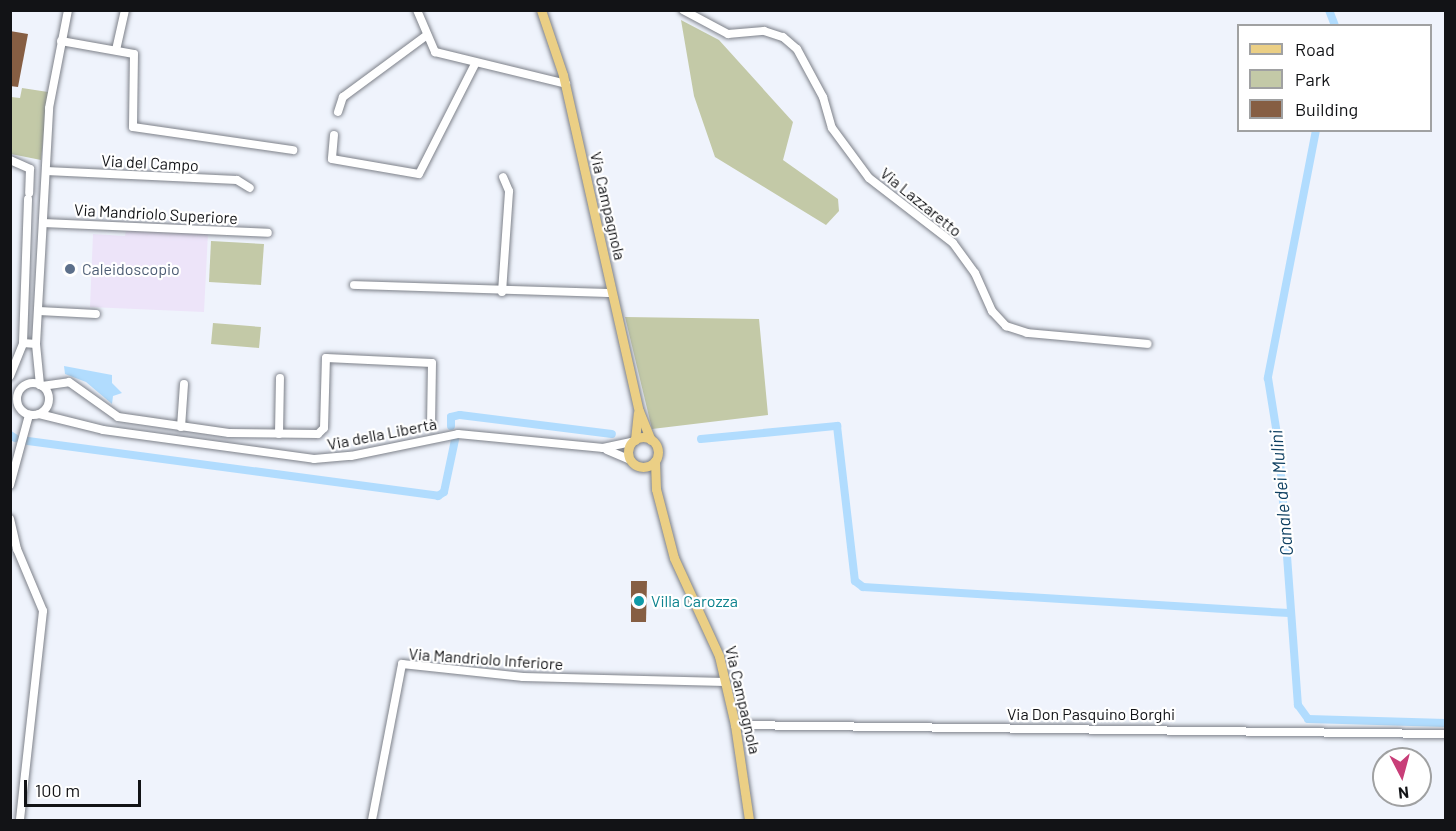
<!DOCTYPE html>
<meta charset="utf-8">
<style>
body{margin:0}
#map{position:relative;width:1456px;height:831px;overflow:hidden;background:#eff3fc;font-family:Barlow,sans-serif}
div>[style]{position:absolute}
.education>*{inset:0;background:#ede4f9}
.green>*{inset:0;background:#c3c9a7}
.water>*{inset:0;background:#b1dcfe}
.canal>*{height:8px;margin:-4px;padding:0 4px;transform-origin:4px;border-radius:4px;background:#b1dcfe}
.building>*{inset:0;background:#865e43}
.roads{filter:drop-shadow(0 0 2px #7d8189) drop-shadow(0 0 2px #7d8189)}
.minor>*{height:8px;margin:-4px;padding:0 4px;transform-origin:4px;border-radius:4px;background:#fff}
.minor>.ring{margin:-4px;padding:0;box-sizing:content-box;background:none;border:8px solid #fff;border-radius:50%}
.major>*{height:9px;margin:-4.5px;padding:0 4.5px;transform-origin:4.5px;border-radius:4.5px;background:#ebcf85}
.major>.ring{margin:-4.5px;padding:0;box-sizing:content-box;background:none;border:9px solid #ebcf85;border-radius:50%}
.dots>*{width:16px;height:16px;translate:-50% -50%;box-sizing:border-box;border:3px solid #fff;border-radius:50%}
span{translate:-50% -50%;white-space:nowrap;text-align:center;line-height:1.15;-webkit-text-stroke:4.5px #fff;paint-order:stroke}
.street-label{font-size:16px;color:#121316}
.service-label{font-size:16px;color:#4e5e75}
.left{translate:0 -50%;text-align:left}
.culture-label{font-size:16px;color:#0d838f}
.water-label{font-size:18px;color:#104162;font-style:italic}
.frame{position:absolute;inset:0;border:12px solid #121316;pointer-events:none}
.legend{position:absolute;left:1237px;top:24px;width:195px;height:108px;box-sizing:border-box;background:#fff;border:2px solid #a0a1a2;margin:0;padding:8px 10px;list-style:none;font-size:18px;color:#121316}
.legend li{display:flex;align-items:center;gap:12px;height:30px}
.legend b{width:30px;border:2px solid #a0a1a2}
.north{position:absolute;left:1372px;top:747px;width:60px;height:60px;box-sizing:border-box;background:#fff;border:2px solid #a0a1a2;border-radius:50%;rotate:174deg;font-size:16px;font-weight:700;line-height:24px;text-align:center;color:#121316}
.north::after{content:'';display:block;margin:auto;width:21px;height:27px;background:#c83e78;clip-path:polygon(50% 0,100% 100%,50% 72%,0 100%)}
.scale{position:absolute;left:24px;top:780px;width:117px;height:27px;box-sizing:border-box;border:3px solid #121316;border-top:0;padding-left:8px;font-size:18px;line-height:21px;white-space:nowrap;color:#121316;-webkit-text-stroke:4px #fff;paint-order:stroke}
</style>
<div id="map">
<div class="education">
<i style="clip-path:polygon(126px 229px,208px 233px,204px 312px,90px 307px,93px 234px,125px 236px)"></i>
</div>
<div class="green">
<i style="clip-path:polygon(681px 20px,719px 40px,793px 122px,783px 160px,838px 199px,839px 211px,826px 225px,715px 157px,694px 96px)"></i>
<i style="clip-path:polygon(22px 88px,48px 92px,41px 160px,11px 154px,11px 97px,20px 98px)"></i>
<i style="clip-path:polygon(211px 241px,264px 244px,261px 285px,209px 282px)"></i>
<i style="clip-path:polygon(625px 317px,759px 319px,768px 415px,652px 429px)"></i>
<i style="clip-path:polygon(213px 323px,261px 327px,259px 348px,211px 344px)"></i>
</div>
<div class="water">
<i style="clip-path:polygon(64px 366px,112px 375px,112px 383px,122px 393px,113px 396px,112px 404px,86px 382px,65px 374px)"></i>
</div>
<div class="canal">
<i style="left:1329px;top:10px;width:17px;rotate:69deg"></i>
<i style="left:1316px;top:130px;width:253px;rotate:101deg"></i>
<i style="left:1268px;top:378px;width:70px;rotate:80.9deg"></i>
<i style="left:1279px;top:447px;width:259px;rotate:85.8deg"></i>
<i style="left:1298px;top:705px;width:17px;rotate:54deg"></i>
<i style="left:1308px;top:719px;width:138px;rotate:1.7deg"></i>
<i style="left:451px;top:426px;width:9px;rotate:-90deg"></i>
<i style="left:451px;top:417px;width:9px;rotate:-13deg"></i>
<i style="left:460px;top:415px;width:153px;rotate:7.1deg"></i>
<i style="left:10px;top:435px;width:6px;rotate:31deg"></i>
<i style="left:701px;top:439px;width:137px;rotate:-5.5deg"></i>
<i style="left:837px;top:426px;width:156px;rotate:83.4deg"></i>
<i style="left:855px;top:581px;width:10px;rotate:37deg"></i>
<i style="left:863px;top:587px;width:427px;rotate:3.5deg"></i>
<i style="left:28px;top:441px;width:414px;rotate:7.6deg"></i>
<i style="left:438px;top:496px;width:7px;rotate:-34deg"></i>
<i style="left:444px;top:492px;width:53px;rotate:-78.1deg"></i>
</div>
<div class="building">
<i style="clip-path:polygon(10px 31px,28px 34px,18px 87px,10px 86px)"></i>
<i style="clip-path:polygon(631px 581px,647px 581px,646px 622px,631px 622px)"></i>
</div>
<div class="roads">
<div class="minor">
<i style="left:417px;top:10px;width:46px;rotate:66.8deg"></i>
<i style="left:435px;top:52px;width:135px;rotate:13.7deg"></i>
<i style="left:683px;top:10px;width:51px;rotate:28.1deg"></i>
<i style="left:728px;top:34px;width:36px;rotate:-5deg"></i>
<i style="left:764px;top:31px;width:20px;rotate:18deg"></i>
<i style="left:783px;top:37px;width:18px;rotate:41deg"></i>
<i style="left:797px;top:49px;width:55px;rotate:61.6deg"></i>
<i style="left:823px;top:97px;width:32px;rotate:74deg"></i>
<i style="left:832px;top:128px;width:62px;rotate:53.5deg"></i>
<i style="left:869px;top:178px;width:106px;rotate:37.7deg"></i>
<i style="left:953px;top:243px;width:37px;rotate:54deg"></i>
<i style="left:975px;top:273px;width:42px;rotate:65.9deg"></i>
<i style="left:992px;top:311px;width:21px;rotate:47deg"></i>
<i style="left:1006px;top:326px;width:22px;rotate:18deg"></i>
<i style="left:1027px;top:333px;width:121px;rotate:5.2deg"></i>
<i style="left:61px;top:41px;width:74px;rotate:10.1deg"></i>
<i style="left:134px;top:54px;width:73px;rotate:90.8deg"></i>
<i style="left:133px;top:127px;width:162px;rotate:8.2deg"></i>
<i style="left:116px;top:50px;width:41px;rotate:-77.3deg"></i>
<i style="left:338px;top:112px;width:16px;rotate:-72deg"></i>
<i style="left:343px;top:97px;width:104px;rotate:-36.4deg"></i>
<i style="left:334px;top:135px;width:24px;rotate:95deg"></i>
<i style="left:332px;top:159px;width:88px;rotate:9.8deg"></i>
<i style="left:419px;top:174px;width:123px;rotate:-63deg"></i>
<i style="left:10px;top:160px;width:22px;rotate:24deg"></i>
<i style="left:30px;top:169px;width:24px;rotate:92deg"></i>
<i style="left:46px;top:171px;width:191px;rotate:2.7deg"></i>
<i style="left:237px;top:180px;width:15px;rotate:32deg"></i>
<i style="left:43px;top:223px;width:225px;rotate:2.5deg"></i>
<i style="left:354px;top:285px;width:258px;rotate:1.8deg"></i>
<i style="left:502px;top:292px;width:101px;rotate:-86deg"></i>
<i style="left:509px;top:191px;width:15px;rotate:-113deg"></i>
<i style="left:39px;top:311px;width:57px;rotate:3deg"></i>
<i style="left:23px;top:343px;width:144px;rotate:-88deg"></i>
<i style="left:10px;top:376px;width:35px;rotate:-68deg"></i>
<i style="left:23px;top:343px;width:13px;rotate:4deg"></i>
<i class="ring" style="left:17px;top:383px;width:24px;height:24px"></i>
<i style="left:40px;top:385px;width:41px;rotate:-95.6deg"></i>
<i style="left:36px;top:344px;width:236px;rotate:-86.8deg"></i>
<i style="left:49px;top:108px;width:100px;rotate:-79deg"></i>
<i style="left:42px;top:386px;width:27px;rotate:-8deg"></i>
<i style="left:69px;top:382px;width:60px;rotate:35.5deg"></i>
<i style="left:118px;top:417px;width:112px;rotate:8.2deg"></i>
<i style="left:229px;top:433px;width:89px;rotate:0.6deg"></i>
<i style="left:318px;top:434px;width:8px;rotate:-45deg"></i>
<i style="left:324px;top:428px;width:70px;rotate:-88.4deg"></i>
<i style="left:326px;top:358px;width:106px;rotate:2.7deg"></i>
<i style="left:432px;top:363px;width:63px;rotate:90.9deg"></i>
<i style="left:39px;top:414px;width:66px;rotate:14deg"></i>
<i style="left:103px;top:430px;width:213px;rotate:7.8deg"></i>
<i style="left:314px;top:459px;width:37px;rotate:-5deg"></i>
<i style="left:351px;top:456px;width:109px;rotate:-11.6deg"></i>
<i style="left:458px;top:434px;width:146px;rotate:5.5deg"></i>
<i style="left:603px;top:448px;width:30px;rotate:-12deg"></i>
<i style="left:181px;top:427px;width:43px;rotate:-86deg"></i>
<i style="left:279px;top:434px;width:56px;rotate:-89deg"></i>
<i style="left:607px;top:450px;width:25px;rotate:23deg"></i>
<i style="left:10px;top:485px;width:73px;rotate:-74.8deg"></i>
<i style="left:10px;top:519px;width:31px;rotate:77deg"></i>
<i style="left:17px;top:549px;width:67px;rotate:67.2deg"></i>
<i style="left:43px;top:611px;width:210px;rotate:96.3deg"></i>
<i style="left:735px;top:725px;width:711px;rotate:0.73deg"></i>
<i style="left:372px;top:820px;width:159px;rotate:-79.1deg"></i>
<i style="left:402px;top:664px;width:122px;rotate:6.1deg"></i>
<i style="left:523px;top:677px;width:202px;rotate:1.4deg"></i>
</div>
<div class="major">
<i style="left:541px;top:10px;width:69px;rotate:71.3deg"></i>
<i style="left:563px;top:75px;width:344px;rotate:77.3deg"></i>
<i style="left:639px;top:411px;width:31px;rotate:68deg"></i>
<i class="ring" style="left:628px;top:437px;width:21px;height:21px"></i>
<i style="left:635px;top:440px;width:27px;rotate:-84deg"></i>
<i style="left:655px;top:461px;width:28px;rotate:88deg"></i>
<i style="left:656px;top:489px;width:71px;rotate:75.4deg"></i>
<i style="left:674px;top:558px;width:108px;rotate:65.3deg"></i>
<i style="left:719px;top:656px;width:71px;rotate:76.9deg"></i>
<i style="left:735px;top:725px;width:96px;rotate:81.6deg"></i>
</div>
</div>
<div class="dots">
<i style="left:70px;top:269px;background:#5c6f8a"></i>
<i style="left:639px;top:601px;background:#0f9aa8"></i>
</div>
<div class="street-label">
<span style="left:150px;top:163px;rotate:3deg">Via del Campo</span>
<span style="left:921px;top:202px;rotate:39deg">Via Lazzaretto</span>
<span style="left:608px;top:206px;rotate:77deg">Via Campagnola</span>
<span style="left:156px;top:214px;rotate:3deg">Via Mandriolo Superiore</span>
<span style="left:382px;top:434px;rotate:-11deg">Via della Libertà</span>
<span style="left:486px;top:659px;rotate:4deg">Via Mandriolo Inferiore</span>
<span style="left:743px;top:700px;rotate:77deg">Via Campagnola</span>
<span style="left:1091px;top:714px">Via Don Pasquino Borghi</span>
</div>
<div class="service-label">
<span class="left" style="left:82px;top:269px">Caleidoscopio</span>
</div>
<div class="culture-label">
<span class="left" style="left:651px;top:601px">Villa Carozza</span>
</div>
<div class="water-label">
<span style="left:1281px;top:493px;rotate:-95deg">Canale dei Mulini</span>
</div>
<div class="frame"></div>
<ul class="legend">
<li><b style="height:8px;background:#ebcf85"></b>Road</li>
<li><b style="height:16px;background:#c3c9a7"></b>Park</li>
<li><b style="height:16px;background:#865e43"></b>Building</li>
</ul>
<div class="north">N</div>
<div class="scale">100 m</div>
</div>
